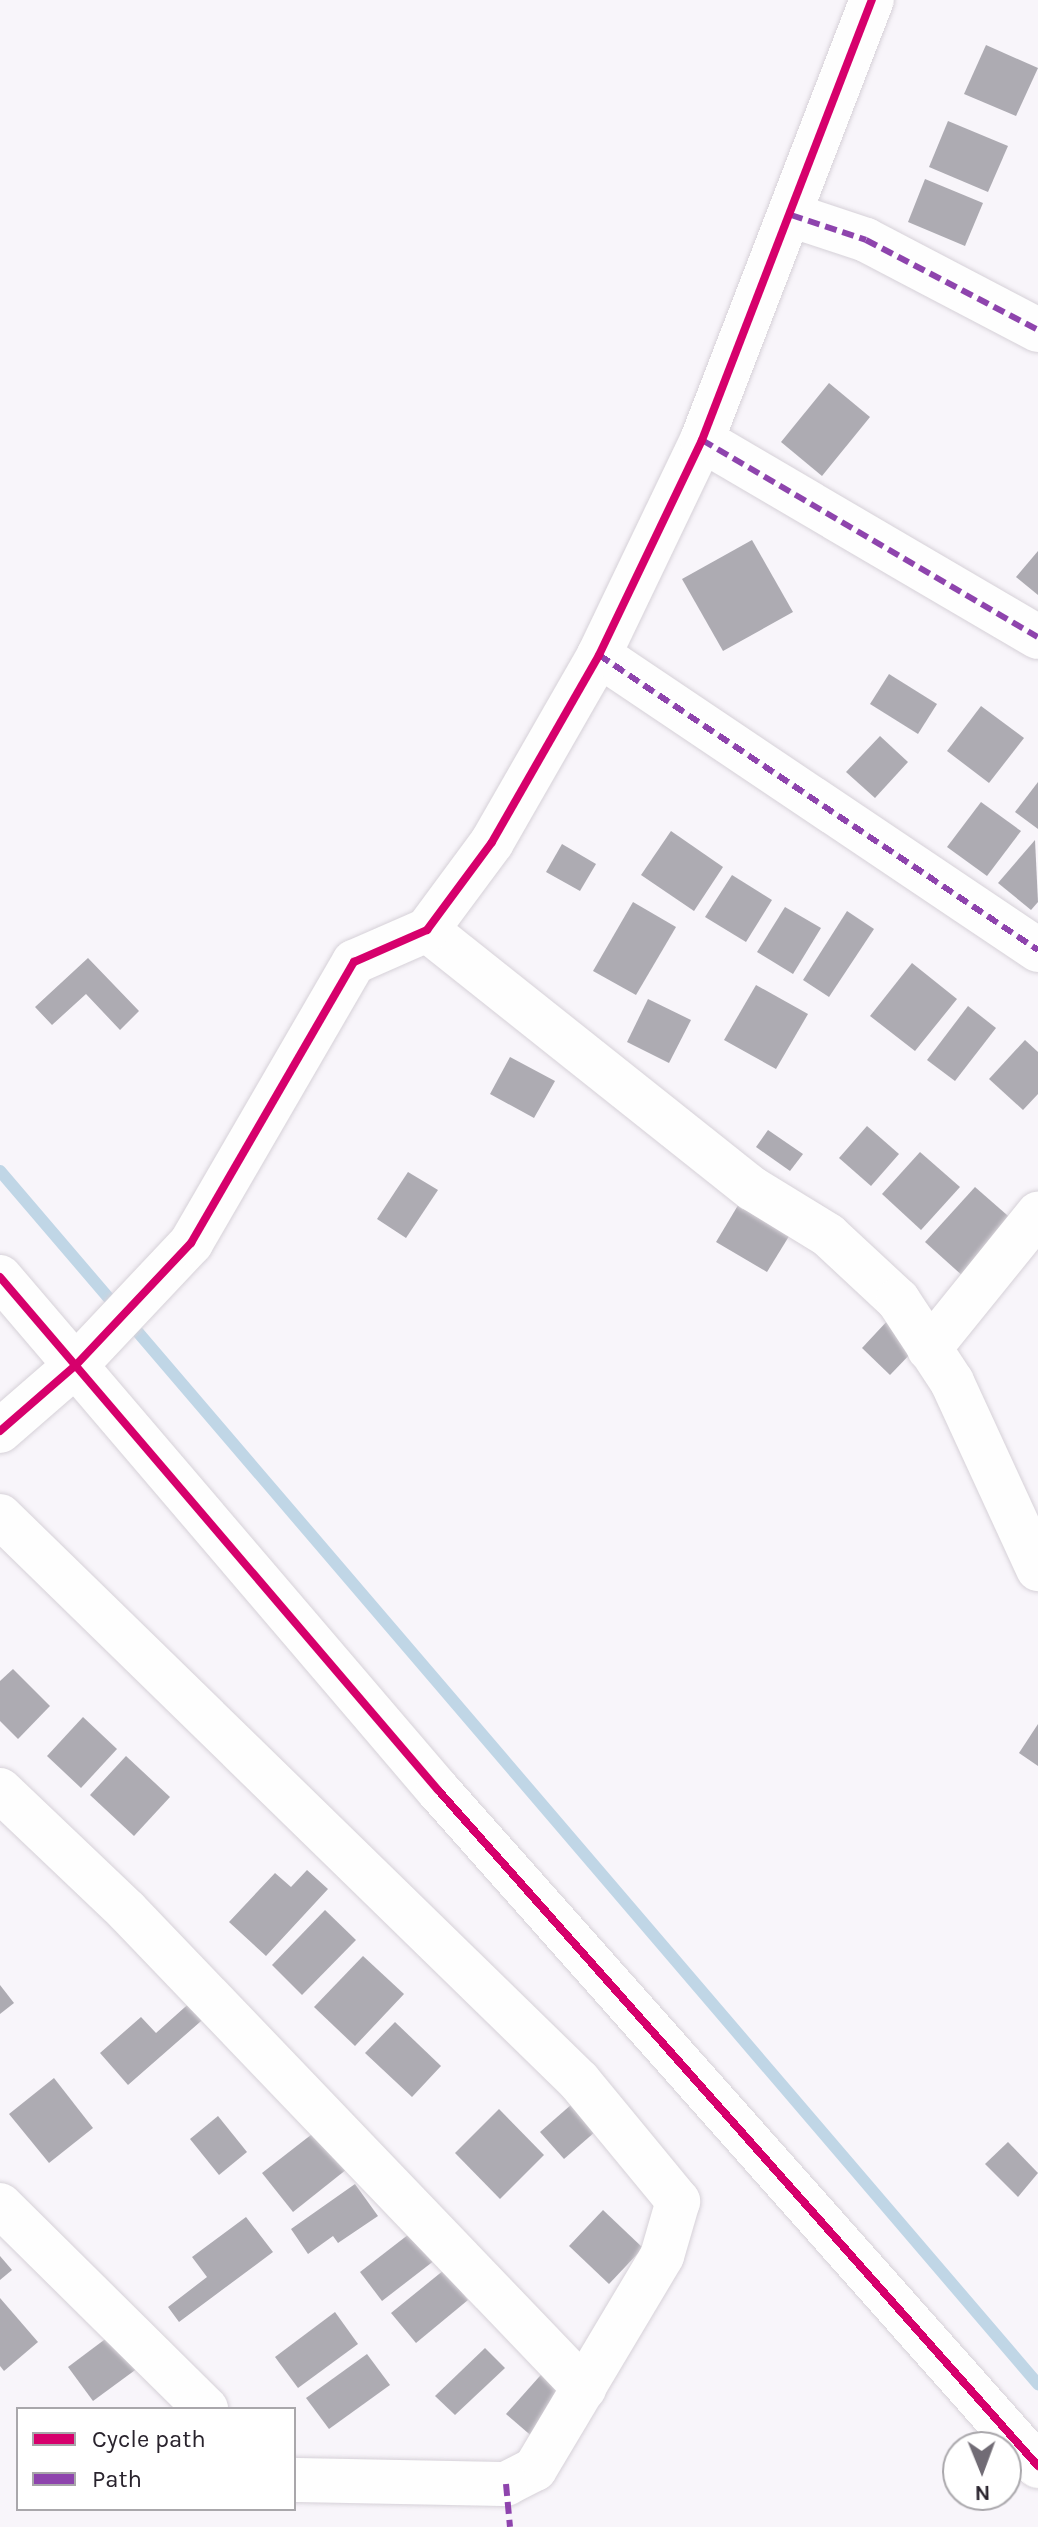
<!DOCTYPE html>
<style>
body{margin:0}
#map{position:relative;width:1038px;height:2527px;overflow:hidden;background:#f8f5fa;font-family:Karla,sans-serif}
div>[style]{position:absolute}
.stream>*{height:12px;margin:-6px;padding:0 6px;transform-origin:6px;border-radius:6px;background:#c0d6e6}
.building>*{inset:0;background:#adabb2}
.roads{filter:drop-shadow(0 0 2px #d6d1d8) drop-shadow(0 0 2px #d6d1d8)}
.minor>*{height:44px;margin:-22px;padding:0 22px;transform-origin:22px;border-radius:22px;background:#fefefe}
.quiet>*{height:6px;margin-top:-3px;transform-origin:0;background:repeating-linear-gradient(90deg,#8e44ad 0 12px,transparent 0 18px)}
.cycleway>*{height:8px;margin:-4px;padding:0 4px;transform-origin:4px;border-radius:4px;background:#d6006c}
span{translate:-50% -50%;white-space:nowrap;text-align:center;line-height:1.15;-webkit-text-stroke:8px #fff;paint-order:stroke}
.legend{position:absolute;left:16px;top:2407px;width:280px;height:104px;box-sizing:border-box;background:#fff;border:2px solid #a9a7ab;margin:0;padding:10px 14px;list-style:none;font-size:24px;color:#29232d}
.legend li{display:flex;align-items:center;gap:16px;height:40px}
.legend b{width:40px;border:2px solid #a9a7ab}
.north{position:absolute;left:942px;top:2431px;width:80px;height:80px;box-sizing:border-box;background:#fff;border:2px solid #a9a7ab;border-radius:50%;rotate:179deg;font-size:22px;font-weight:700;line-height:32px;text-align:center;color:#29232d}
.north::after{content:'';display:block;margin:auto;width:28px;height:36px;background:#716c75;clip-path:polygon(50% 0,100% 100%,50% 72%,0 100%)}
</style>
<div id="map">
<div class="stream">
<i style="left:0;top:1171px;width:1597px;rotate:49.45deg"></i>
</div>
<div class="building">
<i style="clip-path:polygon(986px 45px,1038px 68px,1016px 116px,964px 94px)"></i>
<i style="clip-path:polygon(948px 121px,1008px 146px,988px 192px,929px 167px)"></i>
<i style="clip-path:polygon(925px 179px,983px 203px,965px 246px,908px 222px)"></i>
<i style="clip-path:polygon(829px 383px,870px 417px,822px 476px,781px 442px)"></i>
<i style="clip-path:polygon(752px 540px,793px 612px,723px 651px,682px 579px)"></i>
<i style="clip-path:polygon(1038px 551px,1038px 595px,1016px 577px)"></i>
<i style="clip-path:polygon(889px 674px,937px 704px,918px 734px,870px 704px)"></i>
<i style="clip-path:polygon(981px 706px,1024px 738px,989px 783px,947px 751px)"></i>
<i style="clip-path:polygon(880px 736px,908px 762px,875px 798px,846px 772px)"></i>
<i style="clip-path:polygon(1038px 782px,1038px 829px,1015px 812px)"></i>
<i style="clip-path:polygon(981px 802px,1021px 831px,987px 876px,947px 847px)"></i>
<i style="clip-path:polygon(671px 831px,723px 867px,694px 911px,641px 875px)"></i>
<i style="clip-path:polygon(1035px 840px,1038px 902px,1031px 910px,998px 883px)"></i>
<i style="clip-path:polygon(562px 844px,596px 864px,580px 891px,546px 872px)"></i>
<i style="clip-path:polygon(732px 875px,772px 900px,746px 942px,705px 917px)"></i>
<i style="clip-path:polygon(633px 902px,676px 927px,636px 995px,593px 971px)"></i>
<i style="clip-path:polygon(785px 907px,821px 928px,793px 974px,757px 952px)"></i>
<i style="clip-path:polygon(847px 911px,874px 929px,829px 997px,803px 980px)"></i>
<i style="clip-path:polygon(88px 958px,139px 1011px,120px 1030px,86px 994px,52px 1025px,35px 1007px)"></i>
<i style="clip-path:polygon(912px 963px,957px 999px,915px 1051px,870px 1016px)"></i>
<i style="clip-path:polygon(756px 985px,808px 1014px,776px 1069px,724px 1040px)"></i>
<i style="clip-path:polygon(648px 999px,691px 1020px,669px 1063px,627px 1042px)"></i>
<i style="clip-path:polygon(968px 1006px,996px 1028px,955px 1081px,927px 1060px)"></i>
<i style="clip-path:polygon(1025px 1040px,1038px 1052px,1038px 1094px,1023px 1110px,989px 1079px)"></i>
<i style="clip-path:polygon(510px 1057px,555px 1081px,534px 1118px,490px 1094px)"></i>
<i style="clip-path:polygon(867px 1126px,899px 1154px,871px 1186px,839px 1158px)"></i>
<i style="clip-path:polygon(768px 1130px,803px 1154px,790px 1171px,756px 1147px)"></i>
<i style="clip-path:polygon(920px 1152px,960px 1187px,921px 1230px,882px 1194px)"></i>
<i style="clip-path:polygon(408px 1172px,438px 1190px,406px 1238px,377px 1219px)"></i>
<i style="clip-path:polygon(975px 1187px,1015px 1222px,965px 1278px,925px 1242px)"></i>
<i style="clip-path:polygon(740px 1202px,791px 1233px,767px 1272px,716px 1242px)"></i>
<i style="clip-path:polygon(889px 1319px,917px 1347px,890px 1375px,862px 1348px)"></i>
<i style="clip-path:polygon(13px 1669px,50px 1706px,18px 1739px,0 1721px,0 1681px)"></i>
<i style="clip-path:polygon(83px 1717px,117px 1749px,81px 1788px,47px 1756px)"></i>
<i style="clip-path:polygon(1038px 1724px,1038px 1766px,1019px 1753px)"></i>
<i style="clip-path:polygon(126px 1756px,170px 1797px,134px 1836px,90px 1795px)"></i>
<i style="clip-path:polygon(307px 1870px,328px 1889px,266px 1956px,229px 1922px,275px 1873px,291px 1887px)"></i>
<i style="clip-path:polygon(325px 1910px,356px 1940px,302px 1995px,272px 1965px)"></i>
<i style="clip-path:polygon(363px 1956px,404px 1994px,355px 2046px,314px 2007px)"></i>
<i style="clip-path:polygon(0 1985px,14px 2003px,0 2014px)"></i>
<i style="clip-path:polygon(194px 1999px,208px 2015px,128px 2085px,100px 2053px,141px 2017px,156px 2033px)"></i>
<i style="clip-path:polygon(395px 2022px,441px 2066px,412px 2097px,365px 2053px)"></i>
<i style="clip-path:polygon(54px 2078px,93px 2128px,49px 2163px,9px 2114px)"></i>
<i style="clip-path:polygon(572px 2104px,596px 2131px,564px 2159px,540px 2132px)"></i>
<i style="clip-path:polygon(499px 2109px,544px 2155px,500px 2199px,455px 2153px)"></i>
<i style="clip-path:polygon(218px 2116px,247px 2152px,219px 2175px,190px 2139px)"></i>
<i style="clip-path:polygon(316px 2131px,347px 2169px,293px 2212px,262px 2173px)"></i>
<i style="clip-path:polygon(1008px 2142px,1038px 2173px,1018px 2197px,985px 2164px)"></i>
<i style="clip-path:polygon(355px 2184px,378px 2216px,338px 2243px,333px 2236px,308px 2254px,291px 2229px)"></i>
<i style="clip-path:polygon(603px 2210px,643px 2248px,609px 2284px,569px 2246px)"></i>
<i style="clip-path:polygon(246px 2217px,273px 2252px,179px 2322px,168px 2307px,207px 2277px,192px 2257px)"></i>
<i style="clip-path:polygon(413px 2231px,435px 2260px,382px 2301px,360px 2272px)"></i>
<i style="clip-path:polygon(0 2256px,12px 2270px,0 2280px)"></i>
<i style="clip-path:polygon(444px 2270px,468px 2300px,416px 2343px,391px 2313px)"></i>
<i style="clip-path:polygon(0 2298px,38px 2342px,4px 2371px,0 2366px)"></i>
<i style="clip-path:polygon(335px 2312px,358px 2344px,298px 2388px,275px 2357px)"></i>
<i style="clip-path:polygon(116px 2331px,142px 2365px,93px 2401px,68px 2367px)"></i>
<i style="clip-path:polygon(485px 2348px,505px 2368px,455px 2415px,435px 2396px)"></i>
<i style="clip-path:polygon(367px 2354px,390px 2385px,329px 2429px,306px 2398px)"></i>
<i style="clip-path:polygon(547px 2368px,575px 2392px,535px 2439px,506px 2414px)"></i>
</div>
<div class="roads">
<div class="minor">
<i style="left:791px;top:215px;width:79px;rotate:18.4deg"></i>
<i style="left:866px;top:240px;width:194px;rotate:27.6deg"></i>
<i style="left:702px;top:440px;width:389px;rotate:30.4deg"></i>
<i style="left:599px;top:655px;width:529px;rotate:33.9deg"></i>
<i style="left:427px;top:930px;width:416px;rotate:38.5deg"></i>
<i style="left:753px;top:1189px;width:88px;rotate:31.5deg"></i>
<i style="left:828px;top:1235px;width:96px;rotate:42.9deg"></i>
<i style="left:898px;top:1300px;width:98px;rotate:56.6deg"></i>
<i style="left:952px;top:1382px;width:206px;rotate:65.3deg"></i>
<i style="left:0;top:1277px;width:675px;rotate:49.51deg"></i>
<i style="left:438px;top:1790px;width:904px;rotate:48.41deg"></i>
<i style="left:929px;top:1349px;width:174px;rotate:-51.1deg"></i>
<i style="left:0;top:1431px;width:101px;rotate:-41deg"></i>
<i style="left:76px;top:1365px;width:168px;rotate:-46.7deg"></i>
<i style="left:191px;top:1243px;width:325px;rotate:-59.9deg"></i>
<i style="left:354px;top:962px;width:80px;rotate:-23.7deg"></i>
<i style="left:427px;top:930px;width:109px;rotate:-53.5deg"></i>
<i style="left:492px;top:842px;width:215px;rotate:-60.2deg"></i>
<i style="left:599px;top:655px;width:238px;rotate:-64.4deg"></i>
<i style="left:702px;top:440px;width:472px;rotate:-68.9deg"></i>
<i style="left:0;top:1516px;width:809px;rotate:44.3deg"></i>
<i style="left:579px;top:2081px;width:156px;rotate:50.5deg"></i>
<i style="left:678px;top:2201px;width:57px;rotate:106.2deg"></i>
<i style="left:662px;top:2256px;width:248px;rotate:120.8deg"></i>
<i style="left:535px;top:2469px;width:33px;rotate:153deg"></i>
<i style="left:506px;top:2484px;width:212px;rotate:-178.9deg"></i>
<i style="left:0;top:1790px;width:175px;rotate:43.6deg"></i>
<i style="left:127px;top:1911px;width:661px;rotate:46.23deg"></i>
<i style="left:0;top:2205px;width:290px;rotate:44.7deg"></i>
</div>
</div>
<div class="quiet">
<i style="left:791px;top:215px;width:79px;rotate:18.4deg"></i>
<i style="left:866px;top:240px;width:194px;rotate:27.6deg"></i>
<i style="left:702px;top:440px;width:389px;rotate:30.4deg"></i>
<i style="left:599px;top:655px;width:529px;rotate:33.9deg"></i>
<i style="left:506px;top:2484px;width:43px;rotate:84.7deg"></i>
</div>
<div class="cycleway">
<i style="left:0;top:1277px;width:675px;rotate:49.51deg"></i>
<i style="left:438px;top:1790px;width:904px;rotate:48.41deg"></i>
<i style="left:0;top:1431px;width:101px;rotate:-41deg"></i>
<i style="left:76px;top:1365px;width:168px;rotate:-46.7deg"></i>
<i style="left:191px;top:1243px;width:325px;rotate:-59.9deg"></i>
<i style="left:354px;top:962px;width:80px;rotate:-23.7deg"></i>
<i style="left:427px;top:930px;width:109px;rotate:-53.5deg"></i>
<i style="left:492px;top:842px;width:215px;rotate:-60.2deg"></i>
<i style="left:599px;top:655px;width:238px;rotate:-64.4deg"></i>
<i style="left:702px;top:440px;width:472px;rotate:-68.9deg"></i>
</div>
<ul class="legend">
<li><b style="height:10px;background:#d6006c"></b>Cycle path</li>
<li><b style="height:10px;background:#8e44ad"></b>Path</li>
</ul>
<div class="north">N</div>
</div>
